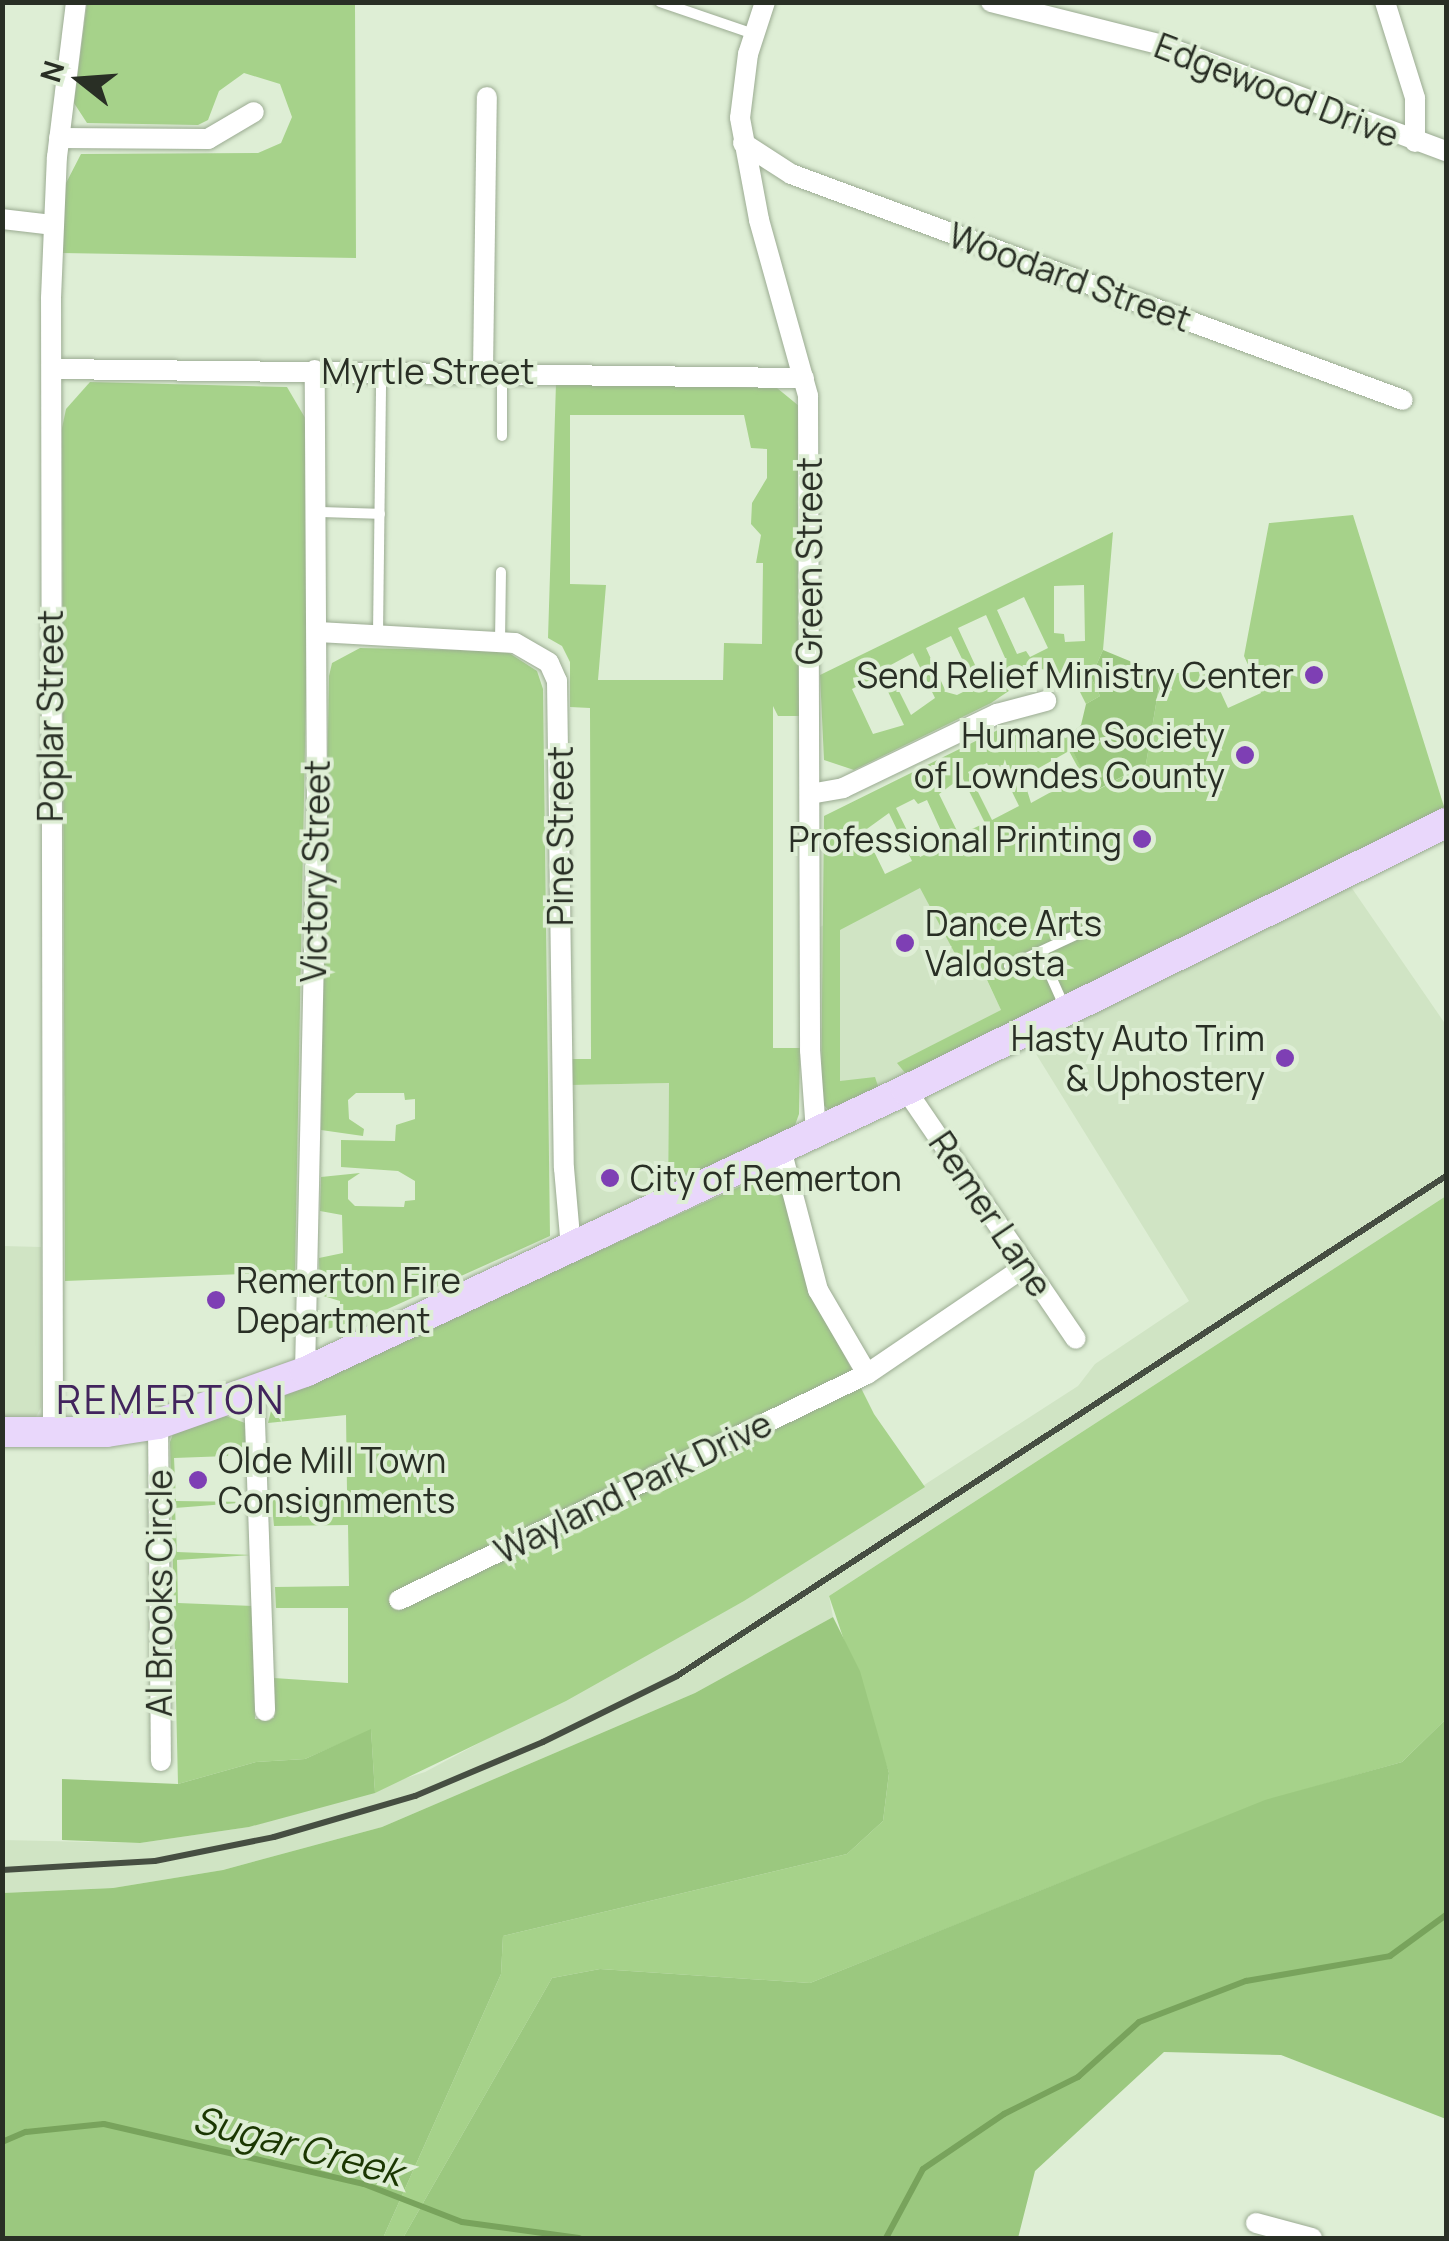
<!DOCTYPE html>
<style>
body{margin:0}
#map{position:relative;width:1449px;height:2241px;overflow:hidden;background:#deeed5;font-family:Manrope,sans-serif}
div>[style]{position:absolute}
.built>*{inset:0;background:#d0e4c4}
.green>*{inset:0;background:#a6d28a}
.forest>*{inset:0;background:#9bc87f}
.stream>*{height:6px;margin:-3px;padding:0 3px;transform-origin:3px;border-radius:3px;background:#78a35c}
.roads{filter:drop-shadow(0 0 2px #9bab92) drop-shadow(0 0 2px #9bab92)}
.lane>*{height:10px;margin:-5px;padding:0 5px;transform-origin:5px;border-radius:5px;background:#fff}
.street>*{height:20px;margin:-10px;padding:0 10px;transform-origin:10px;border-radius:10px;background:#fff}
.secondary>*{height:30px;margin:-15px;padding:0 15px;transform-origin:15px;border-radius:15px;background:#e9d7fb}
.rail>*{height:6px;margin:-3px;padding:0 3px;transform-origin:3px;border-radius:3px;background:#464e42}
.dots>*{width:28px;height:28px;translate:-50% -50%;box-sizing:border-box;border:5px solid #deeed5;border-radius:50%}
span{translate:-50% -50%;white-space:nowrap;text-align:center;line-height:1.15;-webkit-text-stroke:8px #deeed5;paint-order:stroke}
.street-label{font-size:35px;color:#292f25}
.poi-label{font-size:35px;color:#292f25}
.right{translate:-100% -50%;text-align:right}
.left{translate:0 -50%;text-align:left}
.water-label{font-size:38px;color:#1b3702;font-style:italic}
.quarter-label{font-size:40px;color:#42245d;letter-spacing:2.5px}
.frame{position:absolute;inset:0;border:5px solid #292f25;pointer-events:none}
.north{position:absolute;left:30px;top:30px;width:100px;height:100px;-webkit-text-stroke:8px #deeed5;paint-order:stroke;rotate:287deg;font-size:28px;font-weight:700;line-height:40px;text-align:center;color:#292f25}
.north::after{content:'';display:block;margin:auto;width:35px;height:45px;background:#292f25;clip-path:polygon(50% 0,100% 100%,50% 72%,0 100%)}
</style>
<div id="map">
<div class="built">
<i style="clip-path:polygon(935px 870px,1010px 1029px,839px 1112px,819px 1092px,820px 927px)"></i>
<i style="clip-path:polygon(1349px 884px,1446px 1025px,1446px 1196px,829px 1596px,833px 1617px,695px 1693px,382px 1827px,223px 1870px,113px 1888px,3px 1893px,2px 1840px,140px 1843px,249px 1827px,425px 1772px,744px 1601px,1078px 1386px,1095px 1364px,1189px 1301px,1028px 1041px)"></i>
<i style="clip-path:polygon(669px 1083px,668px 1194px,585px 1229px,574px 1215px,571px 1085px)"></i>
<i style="clip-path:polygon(3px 1246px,41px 1247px,41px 1407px,33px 1423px,3px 1426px)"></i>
</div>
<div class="green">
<i style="clip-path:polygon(87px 3px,355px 3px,356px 258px,62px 253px,64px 187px,81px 154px,258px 153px,281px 143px,292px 117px,280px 84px,244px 73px,219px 91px,208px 120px,198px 125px,87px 123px,74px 103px)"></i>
<i style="clip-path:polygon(90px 382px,287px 387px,311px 428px,295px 1272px,65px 1281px,62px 428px,66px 409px)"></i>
<i style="clip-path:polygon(evenodd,556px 383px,777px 388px,799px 406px,799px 716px,778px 716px,773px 706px,773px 1048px,800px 1048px,799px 1114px,794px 1128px,668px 1194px,669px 1083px,571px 1085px,572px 1059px,591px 1059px,590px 708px,570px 707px,570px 662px,562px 646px,548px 638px,556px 383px,570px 415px,744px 415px,751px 448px,767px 449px,767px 478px,752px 503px,751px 524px,761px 535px,756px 563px,763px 563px,762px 644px,724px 643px,723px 680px,598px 680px,606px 585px,570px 584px,570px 415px)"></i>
<i style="clip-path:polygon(evenodd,1353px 515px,1446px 813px,906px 1074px,897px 1063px,1001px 1010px,975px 954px,960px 963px,920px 888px,840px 930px,840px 1081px,875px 1077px,878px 1086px,874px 1095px,830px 1111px,821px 1103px,824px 816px,1006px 726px,1066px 738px,1094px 792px,1146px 764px,1161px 674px,1211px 671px,1228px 708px,1261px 693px,1244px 656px,1269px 523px,1353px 515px,1069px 751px,1082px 775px,1031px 803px,1023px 777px,1069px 751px,1353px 515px,987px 763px,990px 769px,999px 765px,1019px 806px,992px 820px,968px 772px,987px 763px,1353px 515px,962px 777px,985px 823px,959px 835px,939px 794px,962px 777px,1353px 515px,914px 799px,918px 804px,927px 800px,947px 844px,920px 857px,896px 808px,914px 799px,1353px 515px,889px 813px,912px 861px,885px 874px,864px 831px,889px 813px)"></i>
<i style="clip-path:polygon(evenodd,1113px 532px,1103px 650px,1091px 677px,1100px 696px,1086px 704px,1072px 676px,1041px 669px,991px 703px,854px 770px,824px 760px,820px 675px,1113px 532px,1084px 585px,1085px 641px,1065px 642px,1064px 634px,1054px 633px,1054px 586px,1084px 585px,1113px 532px,1024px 597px,1048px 648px,1030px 657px,1026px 651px,1017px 654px,997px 610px,1024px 597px,1113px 532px,986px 615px,1006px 660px,981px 678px,958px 628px,986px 615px,1113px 532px,951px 636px,975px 686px,957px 695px,946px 692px,926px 648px,951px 636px,1113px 532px,913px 653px,935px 698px,911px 715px,887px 667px,913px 653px,1113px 532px,880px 675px,904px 725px,873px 734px,852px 689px,880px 675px)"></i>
<i style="clip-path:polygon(360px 648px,506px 651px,537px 671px,543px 689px,550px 1236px,372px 1316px,324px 1330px,320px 1319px,340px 1316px,340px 1301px,320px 1295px,319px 1258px,343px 1253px,342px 1215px,320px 1211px,321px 1177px,360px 1173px,348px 1181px,348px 1199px,355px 1206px,404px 1207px,405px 1201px,415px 1200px,415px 1181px,398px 1171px,341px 1167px,341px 1140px,395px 1141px,396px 1125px,415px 1119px,415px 1099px,405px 1100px,404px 1093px,356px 1093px,348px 1100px,349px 1119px,364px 1129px,363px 1136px,321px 1130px,329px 676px,332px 663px)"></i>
<i style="clip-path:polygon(763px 1176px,785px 1187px,826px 1318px,874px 1414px,925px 1487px,744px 1601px,566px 1701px,375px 1793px,371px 1730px,305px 1759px,256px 1762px,178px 1784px,170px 1442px,173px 1434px,226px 1416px,245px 1423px,250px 1447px,229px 1448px,228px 1456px,174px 1458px,176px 1501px,251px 1502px,175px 1508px,177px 1552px,252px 1555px,177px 1560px,178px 1603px,253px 1606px,255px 1719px,274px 1718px,274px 1678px,348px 1683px,348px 1608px,276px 1608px,275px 1587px,349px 1586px,348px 1525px,274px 1526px,271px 1496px,347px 1492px,346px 1415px,268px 1423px,274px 1399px)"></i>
<i style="clip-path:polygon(1446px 1196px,1446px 1719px,1402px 1762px,1265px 1801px,810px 1983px,600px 1969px,552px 1978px,403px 2238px,383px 2238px,501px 1974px,503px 1936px,847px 1854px,883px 1821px,889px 1773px,829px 1596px)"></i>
</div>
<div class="forest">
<i style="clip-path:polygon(1103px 650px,1161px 674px,1146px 764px,1093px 792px,1066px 738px,1081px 725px,1086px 704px,1100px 696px,1091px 677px)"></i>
<i style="clip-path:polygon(833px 1617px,860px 1671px,889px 1773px,883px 1821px,847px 1854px,503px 1936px,501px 1974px,383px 2238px,3px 2238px,3px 1893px,113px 1888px,223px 1870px,382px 1827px,695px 1693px)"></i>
<i style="clip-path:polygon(1446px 1719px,1446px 2119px,1281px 2055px,1164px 2052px,1035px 2171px,1018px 2238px,403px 2238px,552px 1978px,600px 1969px,810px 1983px,1265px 1800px,1402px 1762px)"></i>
<i style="clip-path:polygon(371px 1729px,375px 1793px,249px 1827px,140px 1843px,62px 1840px,62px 1779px,178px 1784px,256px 1762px,305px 1759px)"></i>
</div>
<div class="stream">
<i style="left:2px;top:2142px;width:26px;rotate:-23deg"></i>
<i style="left:26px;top:2132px;width:78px;rotate:-5.9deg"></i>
<i style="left:104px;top:2124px;width:267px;rotate:13deg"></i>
<i style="left:364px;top:2184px;width:105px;rotate:21.2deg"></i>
<i style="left:462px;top:2222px;width:118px;rotate:7.8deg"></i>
<i style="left:886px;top:2238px;width:78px;rotate:-61.8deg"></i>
<i style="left:923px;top:2169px;width:98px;rotate:-34.2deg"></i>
<i style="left:1004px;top:2114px;width:83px;rotate:-26.6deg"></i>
<i style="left:1078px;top:2077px;width:82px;rotate:-42deg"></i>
<i style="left:1139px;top:2022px;width:115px;rotate:-21deg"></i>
<i style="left:1246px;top:1981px;width:146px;rotate:-9.8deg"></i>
<i style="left:1390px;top:1956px;width:69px;rotate:-36.2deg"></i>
</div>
<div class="roads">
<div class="lane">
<i style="left:660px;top:2px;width:99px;rotate:18.8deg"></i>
<i style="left:502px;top:436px;width:64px;rotate:-90deg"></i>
<i style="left:318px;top:512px;width:62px;rotate:1.8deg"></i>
<i style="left:378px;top:634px;width:263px;rotate:-89.3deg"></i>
<i style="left:500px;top:642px;width:70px;rotate:-89.2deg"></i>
<i style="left:1040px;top:952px;width:61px;rotate:65.9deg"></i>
<i style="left:1009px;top:966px;width:83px;rotate:-25deg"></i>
</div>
<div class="street">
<i style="left:765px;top:2px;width:55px;rotate:108.1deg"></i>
<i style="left:748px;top:54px;width:64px;rotate:97.1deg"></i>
<i style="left:740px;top:118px;width:104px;rotate:79.4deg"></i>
<i style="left:759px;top:220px;width:183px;rotate:74.4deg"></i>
<i style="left:808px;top:396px;width:654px;rotate:89.82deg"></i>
<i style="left:810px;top:1050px;width:82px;rotate:85.8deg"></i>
<i style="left:991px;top:2px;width:176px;rotate:14.1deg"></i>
<i style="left:1162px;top:45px;width:303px;rotate:20.5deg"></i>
<i style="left:1385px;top:2px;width:101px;rotate:72.6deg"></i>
<i style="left:1415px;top:98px;width:44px;rotate:90deg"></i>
<i style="left:59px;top:138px;width:149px;rotate:0.4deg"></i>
<i style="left:208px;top:139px;width:53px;rotate:-30.4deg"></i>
<i style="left:743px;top:143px;width:57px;rotate:32.9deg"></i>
<i style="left:791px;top:174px;width:652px;rotate:20.27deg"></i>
<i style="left:2px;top:219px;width:51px;rotate:6.7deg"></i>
<i style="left:52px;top:369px;width:752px;rotate:0.69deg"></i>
<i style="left:483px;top:371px;width:274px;rotate:-89.2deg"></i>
<i style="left:318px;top:632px;width:197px;rotate:3.2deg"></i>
<i style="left:515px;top:643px;width:39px;rotate:30deg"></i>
<i style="left:549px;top:663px;width:20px;rotate:66deg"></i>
<i style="left:557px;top:681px;width:487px;rotate:89.2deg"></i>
<i style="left:564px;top:1168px;width:80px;rotate:85deg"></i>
<i style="left:810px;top:794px;width:34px;rotate:-10deg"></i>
<i style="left:843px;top:788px;width:171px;rotate:-25.7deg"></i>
<i style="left:997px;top:714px;width:51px;rotate:-14.9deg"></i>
<i style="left:906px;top:1090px;width:301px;rotate:55.7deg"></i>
<i style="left:781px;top:1149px;width:146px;rotate:75.3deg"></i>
<i style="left:818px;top:1290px;width:97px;rotate:59.7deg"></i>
<i style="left:305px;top:1372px;width:561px;rotate:-88.77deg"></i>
<i style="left:317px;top:811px;width:441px;rotate:-90.3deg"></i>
<i style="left:254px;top:1393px;width:318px;rotate:88deg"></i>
<i style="left:158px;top:1424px;width:337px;rotate:89.5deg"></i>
<i style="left:53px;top:1432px;width:1134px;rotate:-90.1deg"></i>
<i style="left:51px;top:298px;width:141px;rotate:-87.6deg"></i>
<i style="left:57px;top:157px;width:156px;rotate:-83deg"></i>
<i style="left:399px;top:1600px;width:520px;rotate:-25.78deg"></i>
<i style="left:867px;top:1374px;width:192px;rotate:-34.2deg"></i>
<i style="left:1256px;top:2223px;width:58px;rotate:15deg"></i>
</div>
<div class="secondary">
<i style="left:2px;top:1432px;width:105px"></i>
<i style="left:107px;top:1432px;width:52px;rotate:-8.9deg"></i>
<i style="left:158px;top:1424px;width:156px;rotate:-19.5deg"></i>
<i style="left:305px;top:1372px;width:664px;rotate:-25.14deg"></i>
<i style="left:906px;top:1090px;width:602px;rotate:-26.31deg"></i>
</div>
</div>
<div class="rail">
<i style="left:2px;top:1870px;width:153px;rotate:-3.4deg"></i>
<i style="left:155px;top:1861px;width:121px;rotate:-11.4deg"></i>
<i style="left:274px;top:1837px;width:147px;rotate:-16.2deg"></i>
<i style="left:415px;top:1796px;width:139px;rotate:-22.9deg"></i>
<i style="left:543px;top:1742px;width:149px;rotate:-26.2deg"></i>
<i style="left:677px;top:1676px;width:917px;rotate:-33.03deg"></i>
</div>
<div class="dots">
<i style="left:1314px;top:675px;background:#7e3fb4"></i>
<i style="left:1245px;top:755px;background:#7e3fb4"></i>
<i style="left:1142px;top:839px;background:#7e3fb4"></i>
<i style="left:905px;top:943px;background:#7e3fb4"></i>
<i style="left:1285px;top:1058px;background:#7e3fb4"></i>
<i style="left:610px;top:1178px;background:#7e3fb4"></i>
<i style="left:216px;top:1300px;background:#7e3fb4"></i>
<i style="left:198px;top:1480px;background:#7e3fb4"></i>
</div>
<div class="street-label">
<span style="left:1277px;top:90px;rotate:21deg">Edgewood Drive</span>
<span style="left:1070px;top:277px;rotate:20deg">Woodard Street</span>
<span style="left:428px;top:371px">Myrtle Street</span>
<span style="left:809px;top:561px;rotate:-90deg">Green Street</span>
<span style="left:50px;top:716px;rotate:-90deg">Poplar Street</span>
<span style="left:560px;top:836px;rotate:-90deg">Pine Street</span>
<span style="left:315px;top:871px;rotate:-89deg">Victory Street</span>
<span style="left:991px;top:1214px;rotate:56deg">Remer Lane</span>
<span style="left:633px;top:1487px;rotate:-26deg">Wayland Park Drive</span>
<span style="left:159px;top:1593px;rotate:-90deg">Al Brooks Circle</span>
</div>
<div class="poi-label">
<span class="right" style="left:1294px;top:675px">Send Relief Ministry Center</span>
<span class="right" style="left:1225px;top:755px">Humane Society<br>of Lowndes County</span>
<span class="right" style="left:1122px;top:839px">Professional Printing</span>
<span class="left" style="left:925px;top:943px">Dance Arts<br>Valdosta</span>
<span class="right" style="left:1265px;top:1058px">Hasty Auto Trim<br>&amp; Uphostery</span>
<span class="left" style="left:630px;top:1178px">City of Remerton</span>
<span class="left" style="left:236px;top:1300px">Remerton Fire<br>Department</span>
<span class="left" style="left:218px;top:1480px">Olde Mill Town<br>Consignments</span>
</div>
<div class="water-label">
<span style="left:298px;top:2145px;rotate:15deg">Sugar Creek</span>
</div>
<div class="quarter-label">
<span style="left:171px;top:1399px">REMERTON</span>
</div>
<div class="frame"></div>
<div class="north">N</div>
</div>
